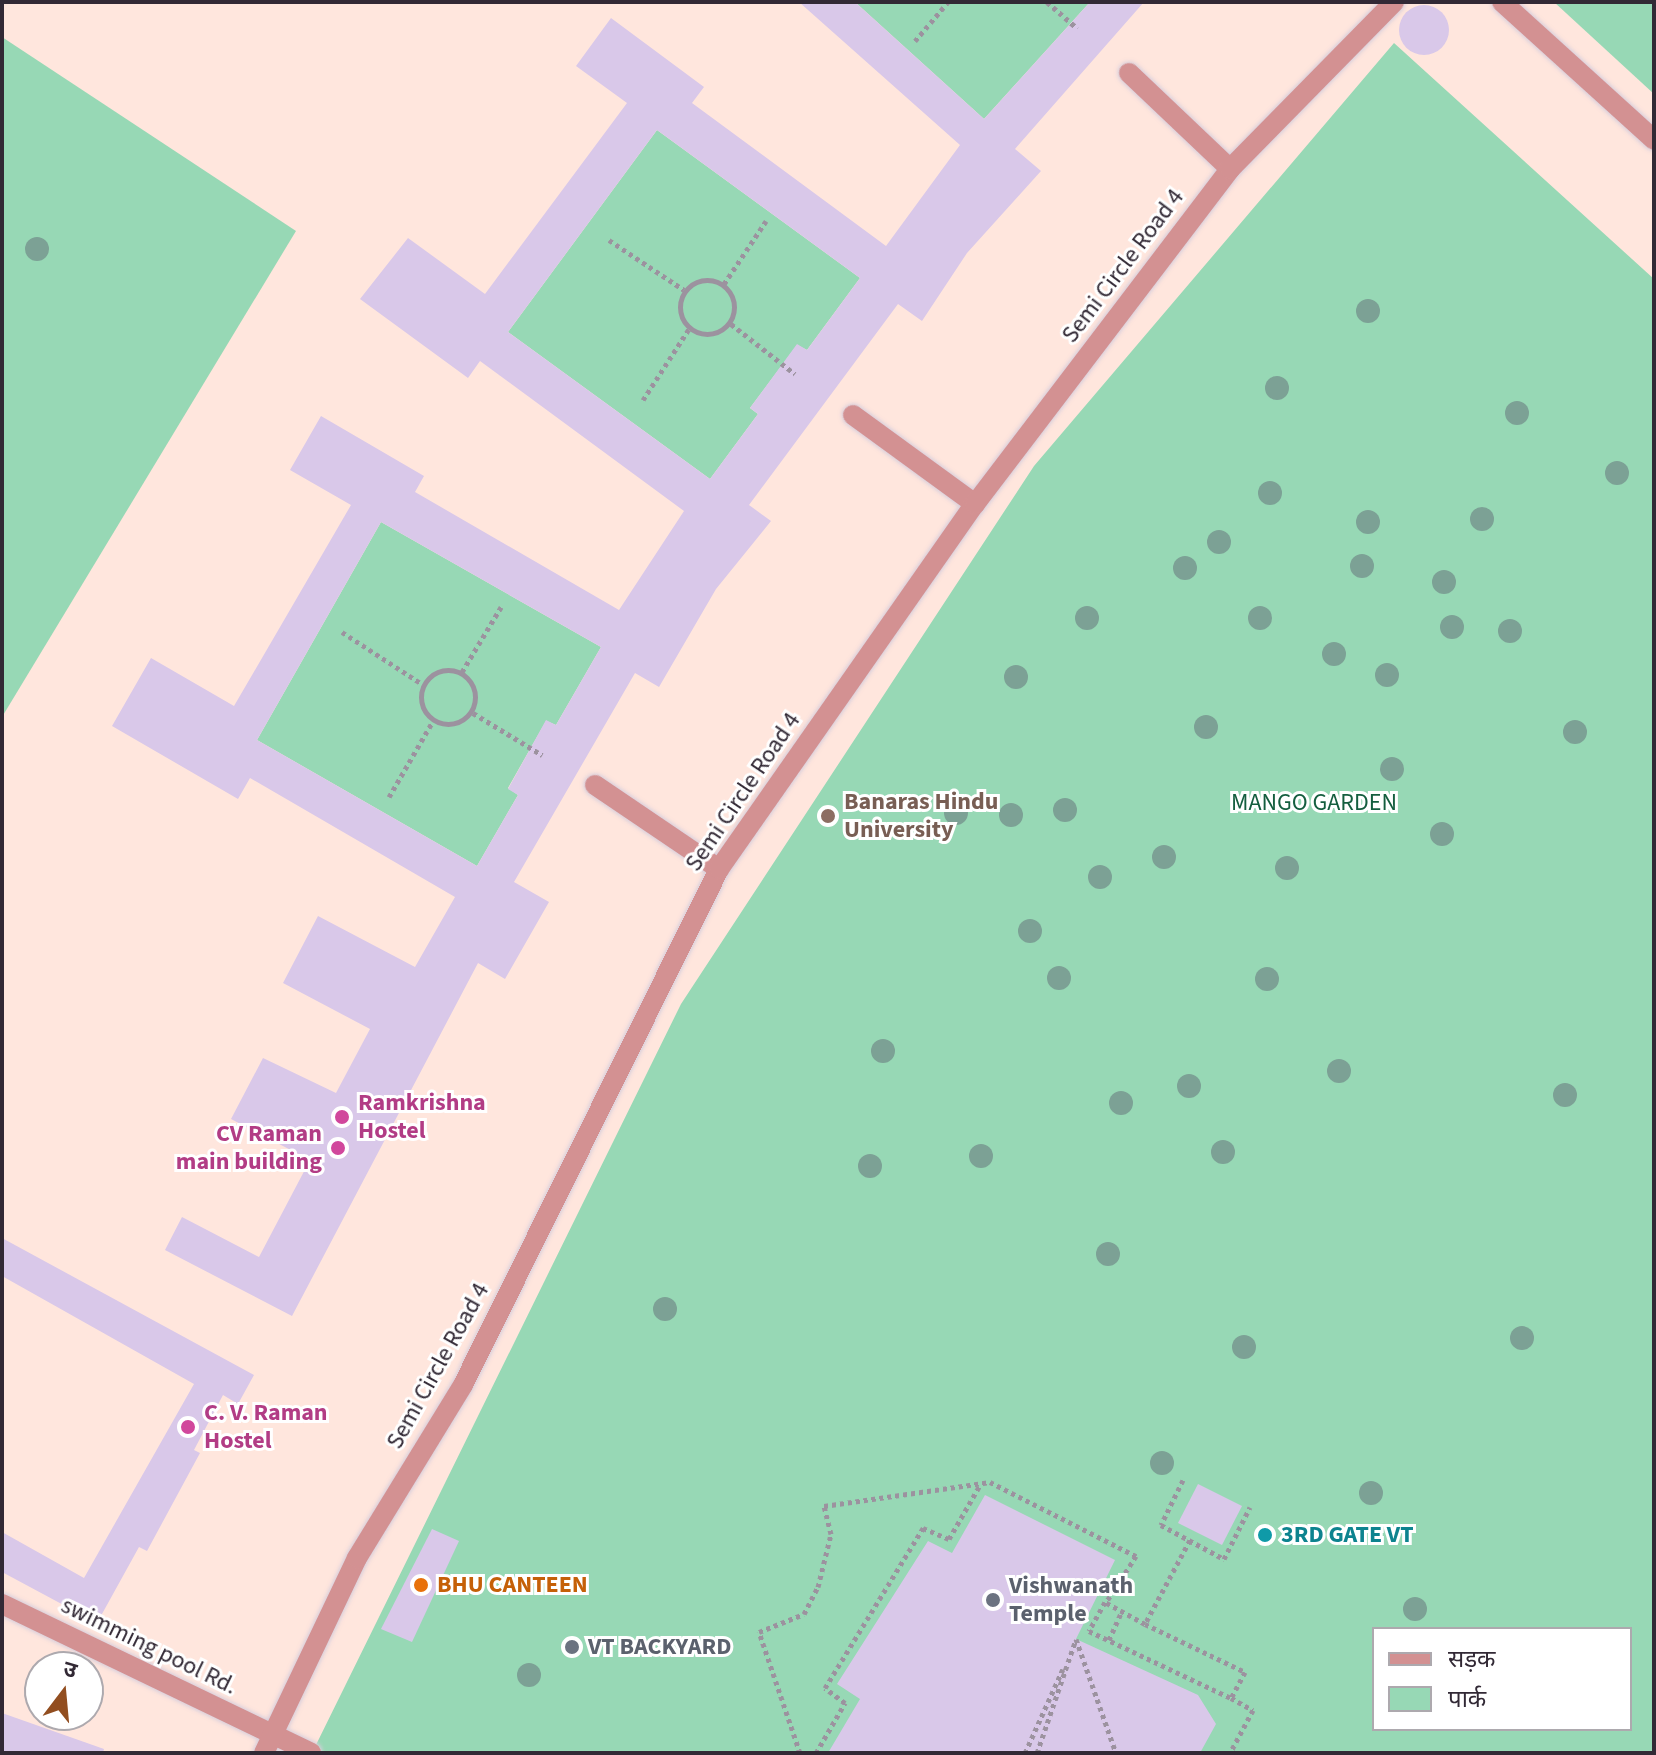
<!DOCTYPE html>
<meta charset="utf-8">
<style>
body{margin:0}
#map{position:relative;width:1656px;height:1755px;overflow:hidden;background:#fcf2ff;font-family:"Source Sans 3","Noto Sans Devanagari",sans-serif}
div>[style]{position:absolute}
.education>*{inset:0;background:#ffe6dd}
.green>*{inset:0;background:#97d8b5}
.building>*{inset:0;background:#d9c8e9}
.round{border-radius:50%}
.path>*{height:5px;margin-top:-2.5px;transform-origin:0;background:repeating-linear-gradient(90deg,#9c929f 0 4px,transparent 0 8px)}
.path>.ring{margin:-2.5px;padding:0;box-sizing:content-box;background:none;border:5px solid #9c929f;border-radius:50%}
.roads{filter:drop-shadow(0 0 2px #d8cedb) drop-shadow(0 0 2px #d8cedb)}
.minor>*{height:20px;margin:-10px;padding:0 10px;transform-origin:10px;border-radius:10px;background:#d39192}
.trees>*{width:24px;height:24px;margin:-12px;border-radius:50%;background:#7ca195}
.dots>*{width:22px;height:22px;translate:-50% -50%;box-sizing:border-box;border:4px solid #fff;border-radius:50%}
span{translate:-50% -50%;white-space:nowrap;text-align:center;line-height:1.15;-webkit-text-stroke:6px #fff;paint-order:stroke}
.street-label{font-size:24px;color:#322935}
.education-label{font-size:24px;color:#785e54;font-weight:700}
.left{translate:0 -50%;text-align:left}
.park-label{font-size:24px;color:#145e3f}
.hotel-label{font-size:24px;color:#b23c85;font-weight:700}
.right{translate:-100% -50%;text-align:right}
.culture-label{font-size:24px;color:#0d838f;font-weight:700}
.food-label{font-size:24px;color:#c56008;font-weight:700}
.worship-label{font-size:24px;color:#5b616d;font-weight:700}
.frame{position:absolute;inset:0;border:4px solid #322935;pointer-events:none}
.legend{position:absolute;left:1372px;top:1627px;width:260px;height:104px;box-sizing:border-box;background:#fff;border:2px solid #ada9ae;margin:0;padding:10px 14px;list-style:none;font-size:24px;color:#322935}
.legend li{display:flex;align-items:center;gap:16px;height:40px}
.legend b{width:40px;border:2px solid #ada9ae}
.north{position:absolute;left:24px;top:1651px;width:80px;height:80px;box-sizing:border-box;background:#fff;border:2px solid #ada9ae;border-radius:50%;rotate:16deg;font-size:22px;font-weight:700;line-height:32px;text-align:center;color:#322935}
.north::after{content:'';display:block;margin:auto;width:28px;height:36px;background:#924e20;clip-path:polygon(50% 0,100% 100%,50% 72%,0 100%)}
</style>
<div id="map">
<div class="education">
<i style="clip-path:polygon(evenodd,2px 2px,1654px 2px,1654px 1753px,2px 1753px,2px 2px,1374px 1629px,1630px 1629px,1630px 1729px,1374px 1729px,1374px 1629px,2px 2px,40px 1667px,88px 1667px,88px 1715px,40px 1715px,40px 1667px)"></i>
</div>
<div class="green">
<i style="clip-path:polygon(855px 2px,1090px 2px,984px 119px)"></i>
<i style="clip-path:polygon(1554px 2px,1654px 2px,1654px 94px)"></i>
<i style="clip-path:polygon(2px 37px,296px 231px,2px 717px)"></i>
<i style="clip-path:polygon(evenodd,1394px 43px,1654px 279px,1654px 1753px,312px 1753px,681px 1004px,1034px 466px,1394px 43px,1374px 1629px,1630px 1629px,1630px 1729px,1374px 1729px,1374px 1629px)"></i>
<i style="clip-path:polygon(657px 130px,860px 278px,807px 350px,797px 345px,750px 408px,758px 414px,710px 479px,508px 332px)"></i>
<i style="clip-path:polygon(381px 522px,601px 647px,556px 725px,546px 721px,508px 788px,518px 795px,477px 866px,257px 740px)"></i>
</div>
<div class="building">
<i style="clip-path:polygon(evenodd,799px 2px,855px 2px,984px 119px,1090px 2px,1144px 2px,1015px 149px,1041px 171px,967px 253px,922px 321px,898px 304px,749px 505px,771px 521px,716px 589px,659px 687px,635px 673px,514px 882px,549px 902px,505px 979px,478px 963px,292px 1316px,165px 1250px,182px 1217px,259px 1257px,310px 1160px,231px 1119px,263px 1058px,336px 1093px,370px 1029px,283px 983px,318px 916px,415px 967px,455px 897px,250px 778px,238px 799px,112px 726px,151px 658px,234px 706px,351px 505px,290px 470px,321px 416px,424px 476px,415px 492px,619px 610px,684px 511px,480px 361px,468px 378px,360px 299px,408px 238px,485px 294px,627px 103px,576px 66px,611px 18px,704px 87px,692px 103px,886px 246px,960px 145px,799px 2px,657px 130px,860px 278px,807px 350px,797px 344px,750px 408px,758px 414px,710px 479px,508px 332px,657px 130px,799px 2px,381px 522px,601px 647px,556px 725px,546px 720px,508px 789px,518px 795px,477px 866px,257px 740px,381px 522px)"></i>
<i class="round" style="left:1399px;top:5px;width:50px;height:50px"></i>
<i style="clip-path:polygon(2px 1238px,254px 1375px,238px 1404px,223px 1395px,194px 1450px,200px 1453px,147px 1551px,139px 1547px,97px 1623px,2px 1572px,2px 1532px,84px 1578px,194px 1384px,2px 1276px)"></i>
<i style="clip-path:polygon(1198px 1484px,1242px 1506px,1222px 1545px,1178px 1523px)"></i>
<i style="clip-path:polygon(985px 1495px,1115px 1560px,1076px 1639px,1198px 1695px,1216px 1724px,1200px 1753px,828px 1753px,860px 1699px,837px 1684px,928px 1541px,952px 1553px)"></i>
<i style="clip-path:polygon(432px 1529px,459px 1541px,412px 1642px,381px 1629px)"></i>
<i style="clip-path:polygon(2px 1713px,104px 1749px,103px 1753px,2px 1753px)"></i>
</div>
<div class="path">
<i style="left:1047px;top:2px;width:40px;rotate:41deg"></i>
<i style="left:915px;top:41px;width:51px;rotate:-49.8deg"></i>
<i style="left:609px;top:240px;width:90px;rotate:33.7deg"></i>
<i class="ring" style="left:680px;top:280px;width:49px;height:49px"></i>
<i style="left:724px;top:284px;width:76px;rotate:-56.3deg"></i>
<i style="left:731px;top:324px;width:81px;rotate:38deg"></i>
<i style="left:643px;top:400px;width:85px;rotate:-57.1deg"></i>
<i style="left:342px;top:632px;width:95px;rotate:33deg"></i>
<i class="ring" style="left:421px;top:670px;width:49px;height:49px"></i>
<i style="left:462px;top:672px;width:76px;rotate:-59deg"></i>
<i style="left:473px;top:713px;width:81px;rotate:31.3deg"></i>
<i style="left:389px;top:797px;width:88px;rotate:-59.9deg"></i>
<i style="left:1183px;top:1480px;width:50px;rotate:116.1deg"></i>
<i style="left:1161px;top:1525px;width:72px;rotate:28.4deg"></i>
<i style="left:1224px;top:1559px;width:58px;rotate:-63.4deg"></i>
<i style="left:1190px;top:1540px;width:95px;rotate:118.2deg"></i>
<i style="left:1145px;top:1624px;width:111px;rotate:25.6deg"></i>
<i style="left:1245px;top:1672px;width:30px;rotate:118deg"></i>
<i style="left:1231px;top:1698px;width:25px;rotate:29deg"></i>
<i style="left:1253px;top:1710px;width:49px;rotate:118.1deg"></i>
<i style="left:1145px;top:1624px;width:46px;rotate:-151.2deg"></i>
<i style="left:1105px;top:1602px;width:33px;rotate:119deg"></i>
<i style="left:1089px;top:1631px;width:157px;rotate:25.3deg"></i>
<i style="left:1109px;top:1640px;width:32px;rotate:-66deg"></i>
<i style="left:800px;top:1753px;width:128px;rotate:-108.7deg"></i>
<i style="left:759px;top:1632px;width:48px;rotate:-21.8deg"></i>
<i style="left:804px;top:1614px;width:30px;rotate:-63deg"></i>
<i style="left:818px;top:1587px;width:55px;rotate:-76.2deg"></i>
<i style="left:831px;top:1534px;width:29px;rotate:-104deg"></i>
<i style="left:824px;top:1506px;width:168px;rotate:-8.2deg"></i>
<i style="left:990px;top:1482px;width:164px;rotate:26.9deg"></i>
<i style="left:1136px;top:1556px;width:57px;rotate:122.9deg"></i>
<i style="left:816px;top:1753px;width:58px;rotate:-59.9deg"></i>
<i style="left:845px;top:1703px;width:25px;rotate:-143deg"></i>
<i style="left:825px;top:1688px;width:188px;rotate:-58.5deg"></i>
<i style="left:923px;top:1528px;width:28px;rotate:23deg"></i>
<i style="left:949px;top:1539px;width:62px;rotate:-60.1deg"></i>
<i style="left:1025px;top:1753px;width:92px;rotate:-65.7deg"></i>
<i style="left:1037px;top:1753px;width:120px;rotate:-71.1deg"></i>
<i style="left:1076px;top:1639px;width:121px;rotate:70.7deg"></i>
</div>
<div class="roads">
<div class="minor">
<i style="left:1502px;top:2px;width:205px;rotate:42.2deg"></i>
<i style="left:1129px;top:73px;width:139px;rotate:43.5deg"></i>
<i style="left:853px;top:415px;width:151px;rotate:36.1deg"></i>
<i style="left:595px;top:785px;width:150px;rotate:34.1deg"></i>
<i style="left:2px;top:1604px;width:343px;rotate:25.7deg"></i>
<i style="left:264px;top:1753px;width:216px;rotate:-64.5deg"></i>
<i style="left:357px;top:1558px;width:203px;rotate:-58.5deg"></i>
<i style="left:463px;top:1385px;width:576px;rotate:-63.61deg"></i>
<i style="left:719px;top:869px;width:446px;rotate:-55deg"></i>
<i style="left:975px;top:504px;width:421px;rotate:-52.7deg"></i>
<i style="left:1230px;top:169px;width:234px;rotate:-45.5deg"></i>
</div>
</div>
<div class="trees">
<i style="left:37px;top:249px"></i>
<i style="left:1368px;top:311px"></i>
<i style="left:1277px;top:388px"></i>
<i style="left:1517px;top:413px"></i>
<i style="left:1617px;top:473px"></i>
<i style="left:1270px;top:493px"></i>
<i style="left:1482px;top:519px"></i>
<i style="left:1368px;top:522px"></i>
<i style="left:1219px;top:542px"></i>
<i style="left:1362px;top:566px"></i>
<i style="left:1185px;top:568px"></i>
<i style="left:1444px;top:582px"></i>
<i style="left:1087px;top:618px"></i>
<i style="left:1260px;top:618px"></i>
<i style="left:1452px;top:627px"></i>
<i style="left:1510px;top:631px"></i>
<i style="left:1334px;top:654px"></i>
<i style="left:1387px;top:675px"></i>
<i style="left:1016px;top:677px"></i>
<i style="left:1206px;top:727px"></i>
<i style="left:1575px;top:732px"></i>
<i style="left:1392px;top:769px"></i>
<i style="left:1065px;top:810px"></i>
<i style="left:956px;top:813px"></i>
<i style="left:1011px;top:815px"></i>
<i style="left:1442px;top:834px"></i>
<i style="left:1164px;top:857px"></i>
<i style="left:1287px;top:868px"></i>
<i style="left:1100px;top:877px"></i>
<i style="left:1030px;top:931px"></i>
<i style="left:1059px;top:978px"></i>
<i style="left:1267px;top:979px"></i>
<i style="left:883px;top:1051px"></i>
<i style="left:1339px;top:1071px"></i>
<i style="left:1189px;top:1086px"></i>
<i style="left:1565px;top:1095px"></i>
<i style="left:1121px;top:1103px"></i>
<i style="left:1223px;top:1152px"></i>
<i style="left:981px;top:1156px"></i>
<i style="left:870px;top:1166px"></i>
<i style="left:1108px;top:1254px"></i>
<i style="left:665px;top:1309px"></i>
<i style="left:1522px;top:1338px"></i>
<i style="left:1244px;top:1347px"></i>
<i style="left:1162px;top:1463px"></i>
<i style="left:1371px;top:1493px"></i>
<i style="left:1415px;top:1609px"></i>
<i style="left:529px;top:1675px"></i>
</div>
<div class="dots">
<i style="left:828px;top:816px;background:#8d6e63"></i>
<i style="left:342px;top:1117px;background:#d1479c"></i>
<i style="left:338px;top:1148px;background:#d1479c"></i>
<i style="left:188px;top:1427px;background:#d1479c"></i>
<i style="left:1265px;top:1535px;background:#0f9aa8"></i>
<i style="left:421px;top:1585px;background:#e8710a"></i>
<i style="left:993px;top:1600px;background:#6b7280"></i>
<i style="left:572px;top:1647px;background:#6b7280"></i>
</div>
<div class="street-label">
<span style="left:1123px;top:266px;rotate:-53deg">Semi Circle Road 4</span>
<span style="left:743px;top:792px;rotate:-56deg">Semi Circle Road 4</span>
<span style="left:438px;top:1366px;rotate:-61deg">Semi Circle Road 4</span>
<span style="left:149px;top:1646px;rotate:26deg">swimming pool Rd.</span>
</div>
<div class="education-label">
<span class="left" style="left:844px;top:816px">Banaras Hindu<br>University</span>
</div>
<div class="park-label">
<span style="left:1314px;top:803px">MANGO GARDEN</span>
</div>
<div class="hotel-label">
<span class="left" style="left:358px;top:1117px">Ramkrishna<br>Hostel</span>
<span class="right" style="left:322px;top:1148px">CV Raman<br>main building</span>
<span class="left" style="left:204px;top:1427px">C. V. Raman<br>Hostel</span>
</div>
<div class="culture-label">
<span class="left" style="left:1281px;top:1535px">3RD GATE VT</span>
</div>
<div class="food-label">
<span class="left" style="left:437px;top:1585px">BHU CANTEEN</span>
</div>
<div class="worship-label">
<span class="left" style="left:1009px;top:1600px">Vishwanath<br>Temple</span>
<span class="left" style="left:588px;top:1647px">VT BACKYARD</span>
</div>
<div class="frame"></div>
<ul class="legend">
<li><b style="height:10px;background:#d39192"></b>सड़क</li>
<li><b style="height:22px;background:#97d8b5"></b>पार्क</li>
</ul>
<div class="north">उ</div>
</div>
